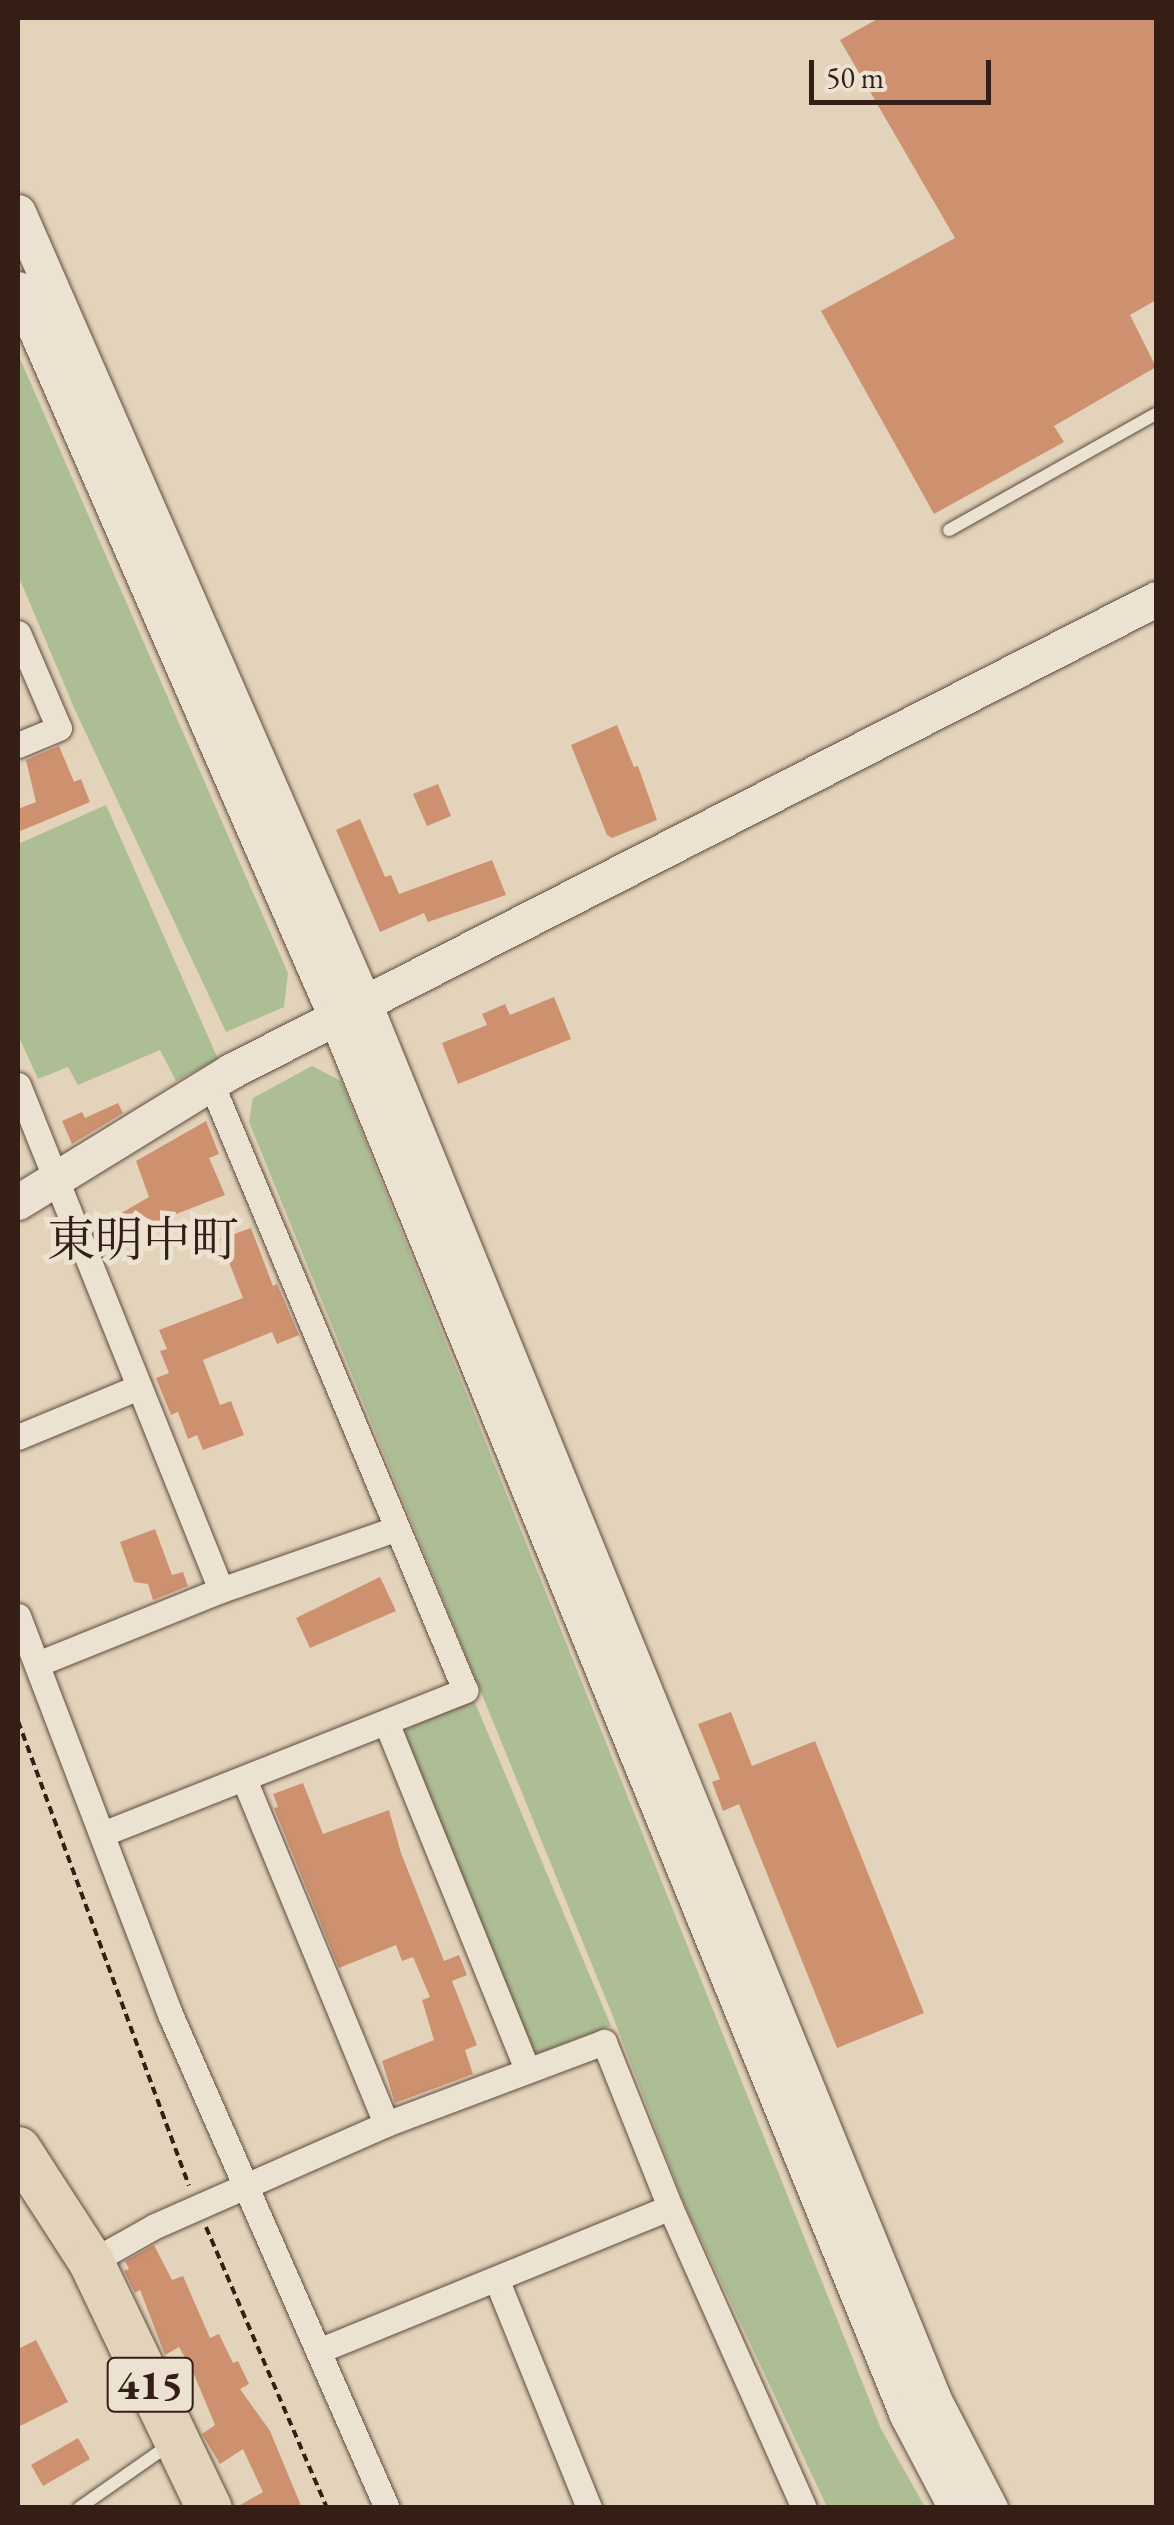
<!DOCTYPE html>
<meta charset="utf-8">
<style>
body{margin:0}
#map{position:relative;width:1174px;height:2525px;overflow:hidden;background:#e2d3ba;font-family:"EB Garamond","Noto Serif JP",serif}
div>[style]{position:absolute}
.green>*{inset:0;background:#adbe94}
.building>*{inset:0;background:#ce9170}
.path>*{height:4px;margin-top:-2px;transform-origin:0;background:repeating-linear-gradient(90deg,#341e15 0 8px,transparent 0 13px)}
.roads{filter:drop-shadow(0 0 2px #604b3e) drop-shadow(0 0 2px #604b3e)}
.lane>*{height:12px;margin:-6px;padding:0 6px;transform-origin:6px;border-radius:6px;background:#ece2d2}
.street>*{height:25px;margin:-12.5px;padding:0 12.5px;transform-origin:12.5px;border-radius:12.5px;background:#ece2d2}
.secondary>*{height:35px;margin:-17.5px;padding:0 17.5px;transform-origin:17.5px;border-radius:17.5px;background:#ece2d2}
.highway>*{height:45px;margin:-22.5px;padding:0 22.5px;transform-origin:22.5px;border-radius:22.5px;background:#e2d3ba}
span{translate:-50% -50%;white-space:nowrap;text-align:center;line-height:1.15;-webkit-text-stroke:10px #ece2d2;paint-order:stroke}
.shield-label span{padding:2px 8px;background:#ece2d2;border:2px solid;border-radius:8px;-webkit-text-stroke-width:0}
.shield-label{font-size:42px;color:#341e15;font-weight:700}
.neighbourhood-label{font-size:48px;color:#341e15}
.frame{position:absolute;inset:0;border:20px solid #341e15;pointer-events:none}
.scale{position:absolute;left:809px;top:60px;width:182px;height:45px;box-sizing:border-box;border:5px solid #341e15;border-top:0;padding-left:12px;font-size:30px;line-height:35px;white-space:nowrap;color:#341e15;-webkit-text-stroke:8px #ece2d2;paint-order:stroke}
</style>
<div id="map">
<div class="green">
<i style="clip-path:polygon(18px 354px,288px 973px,284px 1007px,226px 1032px,75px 710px,18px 575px)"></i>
<i style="clip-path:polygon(106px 805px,218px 1059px,176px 1081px,160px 1050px,78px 1085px,68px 1067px,38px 1079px,18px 1035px,18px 844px)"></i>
<i style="clip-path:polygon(312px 1066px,341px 1081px,881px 2429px,925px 2507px,827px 2507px,685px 2205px,612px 2014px,249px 1122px,253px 1098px)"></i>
<i style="clip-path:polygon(474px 1700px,611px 2026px,539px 2053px,527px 2050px,404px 1738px,407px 1729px)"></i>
</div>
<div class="building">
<i style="clip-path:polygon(879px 18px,1156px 18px,1156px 300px,1130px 315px,1156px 367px,1054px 426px,1064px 442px,934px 514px,821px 311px,955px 238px,840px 40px)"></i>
<i style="clip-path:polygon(617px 725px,634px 767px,638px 766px,657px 820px,612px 838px,607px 835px,571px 745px)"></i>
<i style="clip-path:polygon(59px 746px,74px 782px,81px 779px,90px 802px,18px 832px,18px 809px,36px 802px,26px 760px)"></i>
<i style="clip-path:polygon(438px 784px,451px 816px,427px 826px,413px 794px)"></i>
<i style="clip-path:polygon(360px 819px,385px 877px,391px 875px,399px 894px,492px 860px,506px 895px,428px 922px,424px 913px,380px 932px,336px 830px)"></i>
<i style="clip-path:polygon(554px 997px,571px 1039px,458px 1084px,442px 1043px,487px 1025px,482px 1014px,505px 1004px,510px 1015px)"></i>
<i style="clip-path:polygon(118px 1103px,123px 1113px,72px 1144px,62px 1121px,82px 1112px,85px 1118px)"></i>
<i style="clip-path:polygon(206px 1121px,219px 1154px,209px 1158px,225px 1195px,99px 1244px,94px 1229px,149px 1197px,136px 1161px)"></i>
<i style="clip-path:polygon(251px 1228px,273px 1286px,277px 1284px,299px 1335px,277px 1344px,272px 1332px,203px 1360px,220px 1405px,231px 1401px,244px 1435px,203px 1450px,197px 1435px,188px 1439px,178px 1412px,171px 1415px,156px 1378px,169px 1373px,160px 1351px,167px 1349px,159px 1330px,243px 1298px,220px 1239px)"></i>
<i style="clip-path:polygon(155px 1529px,172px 1575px,183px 1572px,188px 1586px,153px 1600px,148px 1584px,134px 1582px,120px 1542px)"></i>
<i style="clip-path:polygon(380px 1577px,396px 1611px,310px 1648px,296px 1618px)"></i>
<i style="clip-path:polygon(731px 1712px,752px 1766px,815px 1741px,924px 2013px,837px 2048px,739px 1804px,723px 1811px,712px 1782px,720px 1779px,698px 1724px)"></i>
<i style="clip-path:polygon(303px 1783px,323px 1834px,389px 1810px,401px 1853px,444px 1961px,459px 1955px,467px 1975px,452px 1981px,477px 2045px,465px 2050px,473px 2074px,395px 2103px,382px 2061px,434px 2040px,422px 2000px,430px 1997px,413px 1957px,402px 1961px,396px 1945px,339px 1968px,274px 1808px,278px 1807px,273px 1794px)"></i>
<i style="clip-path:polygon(154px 2245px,172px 2280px,183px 2276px,210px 2338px,219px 2334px,233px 2363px,238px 2361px,249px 2384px,240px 2389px,270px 2431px,302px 2508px,235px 2508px,263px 2492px,243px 2449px,220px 2464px,202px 2434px,215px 2425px,193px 2372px,179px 2347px,165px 2355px,140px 2290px,135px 2293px,124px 2271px,129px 2269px,125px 2261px)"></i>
<i style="clip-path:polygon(36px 2340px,68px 2402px,18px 2427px,18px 2349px)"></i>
<i style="clip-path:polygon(78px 2438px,90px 2459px,43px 2486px,31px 2465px)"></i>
</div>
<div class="path">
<i style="left:18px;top:1721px;width:495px;rotate:69.8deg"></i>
<i style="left:206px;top:2227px;width:306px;rotate:66.7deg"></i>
</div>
<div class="roads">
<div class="lane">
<i style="left:949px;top:530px;width:237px;rotate:-29.3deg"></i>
<i style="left:79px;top:2508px;width:113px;rotate:-35deg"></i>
</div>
<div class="street">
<i style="left:18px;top:633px;width:103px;rotate:66.7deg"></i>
<i style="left:59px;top:728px;width:44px;rotate:157.5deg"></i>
<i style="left:18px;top:1085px;width:544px;rotate:68.1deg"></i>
<i style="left:18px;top:1437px;width:131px;rotate:-22.5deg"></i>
<i style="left:18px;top:1616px;width:426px;rotate:69.1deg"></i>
<i style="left:170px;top:2014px;width:540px;rotate:66.29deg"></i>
<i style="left:37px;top:1664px;width:198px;rotate:-21.9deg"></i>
<i style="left:221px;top:1590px;width:184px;rotate:-19.3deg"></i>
<i style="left:386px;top:1722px;width:375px;rotate:67.9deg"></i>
<i style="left:244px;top:1779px;width:373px;rotate:67.6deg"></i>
<i style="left:102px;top:1834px;width:391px;rotate:-21.6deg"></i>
<i style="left:465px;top:1690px;width:658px;rotate:-112.71deg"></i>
<i style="left:91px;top:2262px;width:73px;rotate:-29.4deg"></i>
<i style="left:155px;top:2226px;width:253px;rotate:-23.8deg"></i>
<i style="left:386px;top:2124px;width:233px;rotate:-20.6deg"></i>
<i style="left:604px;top:2042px;width:178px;rotate:68.2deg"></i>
<i style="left:670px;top:2207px;width:329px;rotate:66deg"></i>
<i style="left:497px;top:2281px;width:245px;rotate:67.9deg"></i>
<i style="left:318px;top:2351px;width:380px;rotate:-22.2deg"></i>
</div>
<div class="secondary">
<i style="left:18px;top:212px;width:863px;rotate:66.37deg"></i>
<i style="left:364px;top:1003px;width:1509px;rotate:67.8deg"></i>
<i style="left:934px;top:2400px;width:122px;rotate:62.6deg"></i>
<i style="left:18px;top:289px;width:794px;rotate:66.4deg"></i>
<i style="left:336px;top:1017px;width:1510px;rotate:67.78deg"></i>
<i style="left:907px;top:2415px;width:105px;rotate:62.2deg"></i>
<i style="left:18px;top:1202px;width:250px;rotate:-31.6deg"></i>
<i style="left:231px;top:1071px;width:1038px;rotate:-27.03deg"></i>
</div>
<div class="highway">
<i style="left:18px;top:2149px;width:135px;rotate:57.1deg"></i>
<i style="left:91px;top:2262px;width:273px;rotate:64.4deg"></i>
</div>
</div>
<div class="shield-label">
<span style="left:150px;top:2385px">415</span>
</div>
<div class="neighbourhood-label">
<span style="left:143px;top:1240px">東明中町</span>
</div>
<div class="frame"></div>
<div class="scale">50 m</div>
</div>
